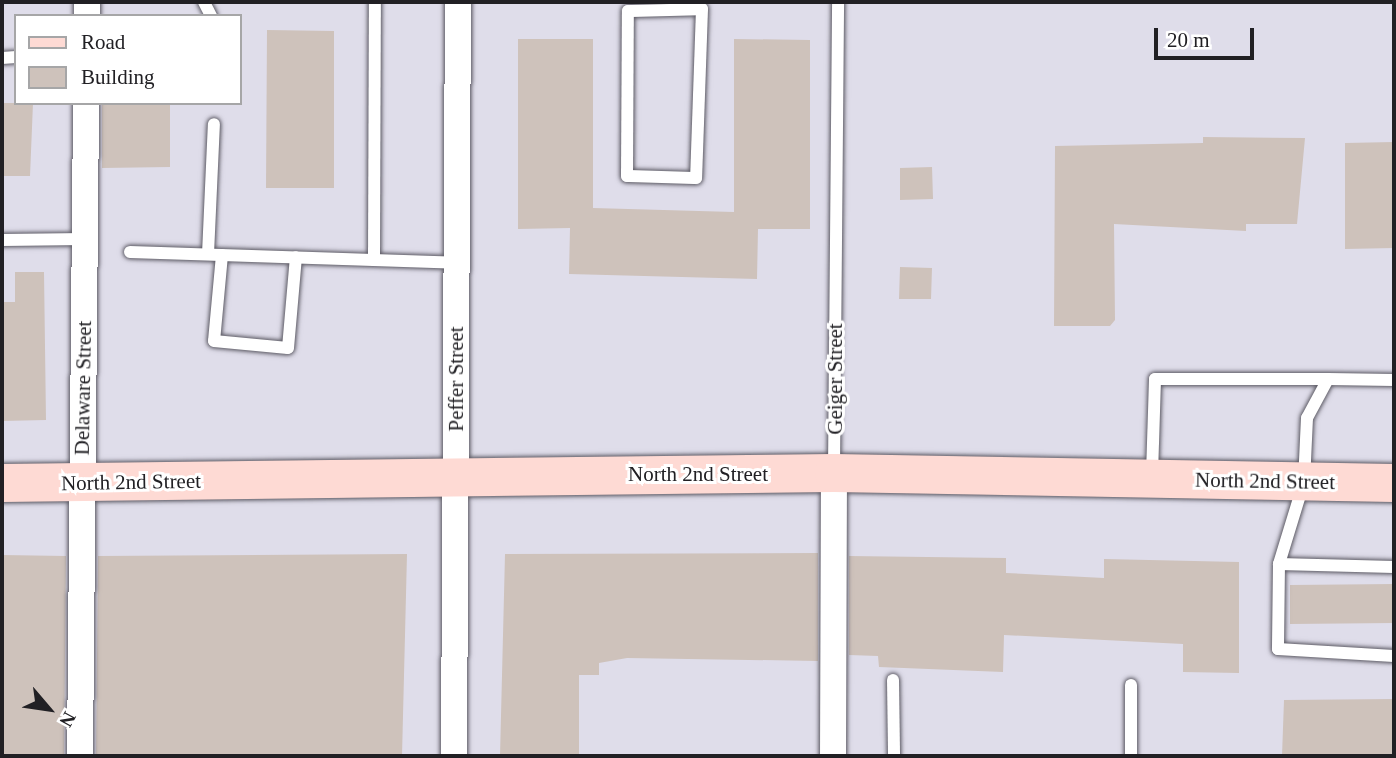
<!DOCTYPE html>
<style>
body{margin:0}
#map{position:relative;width:1396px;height:758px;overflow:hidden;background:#dfddea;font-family:"Times New Roman",serif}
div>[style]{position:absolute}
.building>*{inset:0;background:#cec2bb}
.roads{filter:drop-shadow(0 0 2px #5d5b65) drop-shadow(0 0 2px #5d5b65)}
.lane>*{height:12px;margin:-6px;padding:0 6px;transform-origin:6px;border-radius:6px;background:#fff}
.street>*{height:26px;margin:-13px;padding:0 13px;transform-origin:13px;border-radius:13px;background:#fff}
.primary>*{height:38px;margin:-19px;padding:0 19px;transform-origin:19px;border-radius:19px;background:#fedad4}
span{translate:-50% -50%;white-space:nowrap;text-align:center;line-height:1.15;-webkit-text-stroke:6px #fff;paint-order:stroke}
.street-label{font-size:21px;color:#212024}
.frame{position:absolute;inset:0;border:4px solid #212024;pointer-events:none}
.legend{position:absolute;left:14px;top:14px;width:228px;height:91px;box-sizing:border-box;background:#fff;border:2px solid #a6a6a7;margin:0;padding:9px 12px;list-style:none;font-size:21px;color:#212024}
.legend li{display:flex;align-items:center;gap:14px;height:35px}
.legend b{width:35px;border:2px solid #a6a6a7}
.north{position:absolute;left:14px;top:674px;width:70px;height:70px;-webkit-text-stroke:5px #fff;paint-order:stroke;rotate:119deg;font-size:19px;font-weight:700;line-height:28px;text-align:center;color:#212024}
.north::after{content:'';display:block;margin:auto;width:24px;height:32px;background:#212024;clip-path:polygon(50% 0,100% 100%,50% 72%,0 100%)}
.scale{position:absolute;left:1154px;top:28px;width:100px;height:32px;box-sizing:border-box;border:4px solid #212024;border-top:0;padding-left:9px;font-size:21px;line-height:24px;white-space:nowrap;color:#212024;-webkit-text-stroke:5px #fff;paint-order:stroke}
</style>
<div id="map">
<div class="building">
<i style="clip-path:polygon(267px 30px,334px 31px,334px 188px,266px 188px)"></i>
<i style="clip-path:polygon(518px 39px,593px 39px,593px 208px,734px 212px,734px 39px,810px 40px,810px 229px,758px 229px,757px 279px,569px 274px,570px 228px,518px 229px)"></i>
<i style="clip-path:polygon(2px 103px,33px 103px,30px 176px,2px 176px)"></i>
<i style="clip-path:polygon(102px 103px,170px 103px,170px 167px,102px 168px)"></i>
<i style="clip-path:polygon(1203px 137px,1305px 138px,1297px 224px,1246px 224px,1246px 231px,1114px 224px,1115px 320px,1110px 326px,1054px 326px,1055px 146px,1203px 143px)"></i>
<i style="clip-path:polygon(1394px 142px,1394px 248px,1345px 249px,1345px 143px)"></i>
<i style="clip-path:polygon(932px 167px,933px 199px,900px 200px,900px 168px)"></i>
<i style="clip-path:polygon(900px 267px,932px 268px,931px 299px,899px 299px)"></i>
<i style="clip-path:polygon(15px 272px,44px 272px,46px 420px,2px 421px,2px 302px,15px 302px)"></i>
<i style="clip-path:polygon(818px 553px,818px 661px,627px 658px,599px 663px,599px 675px,579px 675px,579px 756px,500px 756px,505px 554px)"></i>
<i style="clip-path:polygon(407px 554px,402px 756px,96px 756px,98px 556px)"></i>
<i style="clip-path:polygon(2px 555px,66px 556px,64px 756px,2px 756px)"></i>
<i style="clip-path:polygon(849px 556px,1006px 558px,1006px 573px,1104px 578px,1104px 559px,1239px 562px,1239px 673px,1183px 672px,1183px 644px,1004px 635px,1003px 672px,879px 667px,878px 656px,849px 655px)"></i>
<i style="clip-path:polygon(1394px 584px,1394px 623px,1290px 624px,1290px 585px)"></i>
<i style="clip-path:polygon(1394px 699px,1394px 756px,1282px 756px,1284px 700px)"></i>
</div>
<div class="roads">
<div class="lane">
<i style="left:204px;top:2px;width:16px;rotate:63deg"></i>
<i style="left:702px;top:9px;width:169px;rotate:92deg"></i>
<i style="left:696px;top:178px;width:69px;rotate:-178.3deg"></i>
<i style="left:627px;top:176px;width:165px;rotate:-89.7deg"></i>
<i style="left:628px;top:11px;width:74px;rotate:-1.5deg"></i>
<i style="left:2px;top:58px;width:14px;rotate:-4deg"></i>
<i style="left:2px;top:240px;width:83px;rotate:-0.7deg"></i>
<i style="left:130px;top:252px;width:327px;rotate:1.9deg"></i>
<i style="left:208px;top:254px;width:130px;rotate:-87.4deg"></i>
<i style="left:222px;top:255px;width:86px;rotate:95.3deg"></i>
<i style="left:214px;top:341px;width:74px;rotate:5.4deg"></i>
<i style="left:288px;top:348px;width:91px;rotate:-85deg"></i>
<i style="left:374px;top:260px;width:258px;rotate:-89.8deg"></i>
<i style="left:1394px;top:380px;width:66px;rotate:-179.1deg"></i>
<i style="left:1328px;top:379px;width:44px;rotate:118.3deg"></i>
<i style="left:1307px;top:418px;width:64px;rotate:92.7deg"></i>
<i style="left:1304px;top:482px;width:86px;rotate:107deg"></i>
<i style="left:1279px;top:564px;width:115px;rotate:1.5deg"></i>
<i style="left:834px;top:470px;width:468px;rotate:-89.5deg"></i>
<i style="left:1152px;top:475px;width:96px;rotate:-88.2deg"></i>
<i style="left:1155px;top:379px;width:173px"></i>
<i style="left:1279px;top:564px;width:85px;rotate:90.7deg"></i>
<i style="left:1278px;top:649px;width:116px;rotate:3.5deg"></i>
<i style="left:893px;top:680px;width:76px;rotate:89.2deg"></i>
<i style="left:1131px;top:685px;width:71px;rotate:90deg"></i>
</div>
<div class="street">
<i style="left:87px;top:2px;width:14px;rotate:90deg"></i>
<i style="left:80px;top:756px;width:653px;rotate:-89.47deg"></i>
<i style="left:454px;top:756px;width:754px;rotate:-89.7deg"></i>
<i style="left:833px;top:756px;width:283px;rotate:-89.8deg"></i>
</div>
<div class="primary">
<i style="left:2px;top:483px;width:832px;rotate:-0.69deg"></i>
<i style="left:834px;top:473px;width:560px;rotate:1.02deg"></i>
</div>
</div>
<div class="street-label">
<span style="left:456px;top:379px;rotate:-90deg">Peffer Street</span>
<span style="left:835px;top:379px;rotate:-90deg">Geiger Street</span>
<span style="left:83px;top:388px;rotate:-89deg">Delaware Street</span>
<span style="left:698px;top:474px">North 2nd Street</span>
<span style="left:1265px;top:481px;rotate:1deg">North 2nd Street</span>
<span style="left:131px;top:482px;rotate:-1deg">North 2nd Street</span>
</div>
<div class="frame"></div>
<ul class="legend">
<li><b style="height:9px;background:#fedad4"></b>Road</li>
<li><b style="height:19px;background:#cec2bb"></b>Building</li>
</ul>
<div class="north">N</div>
<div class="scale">20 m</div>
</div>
